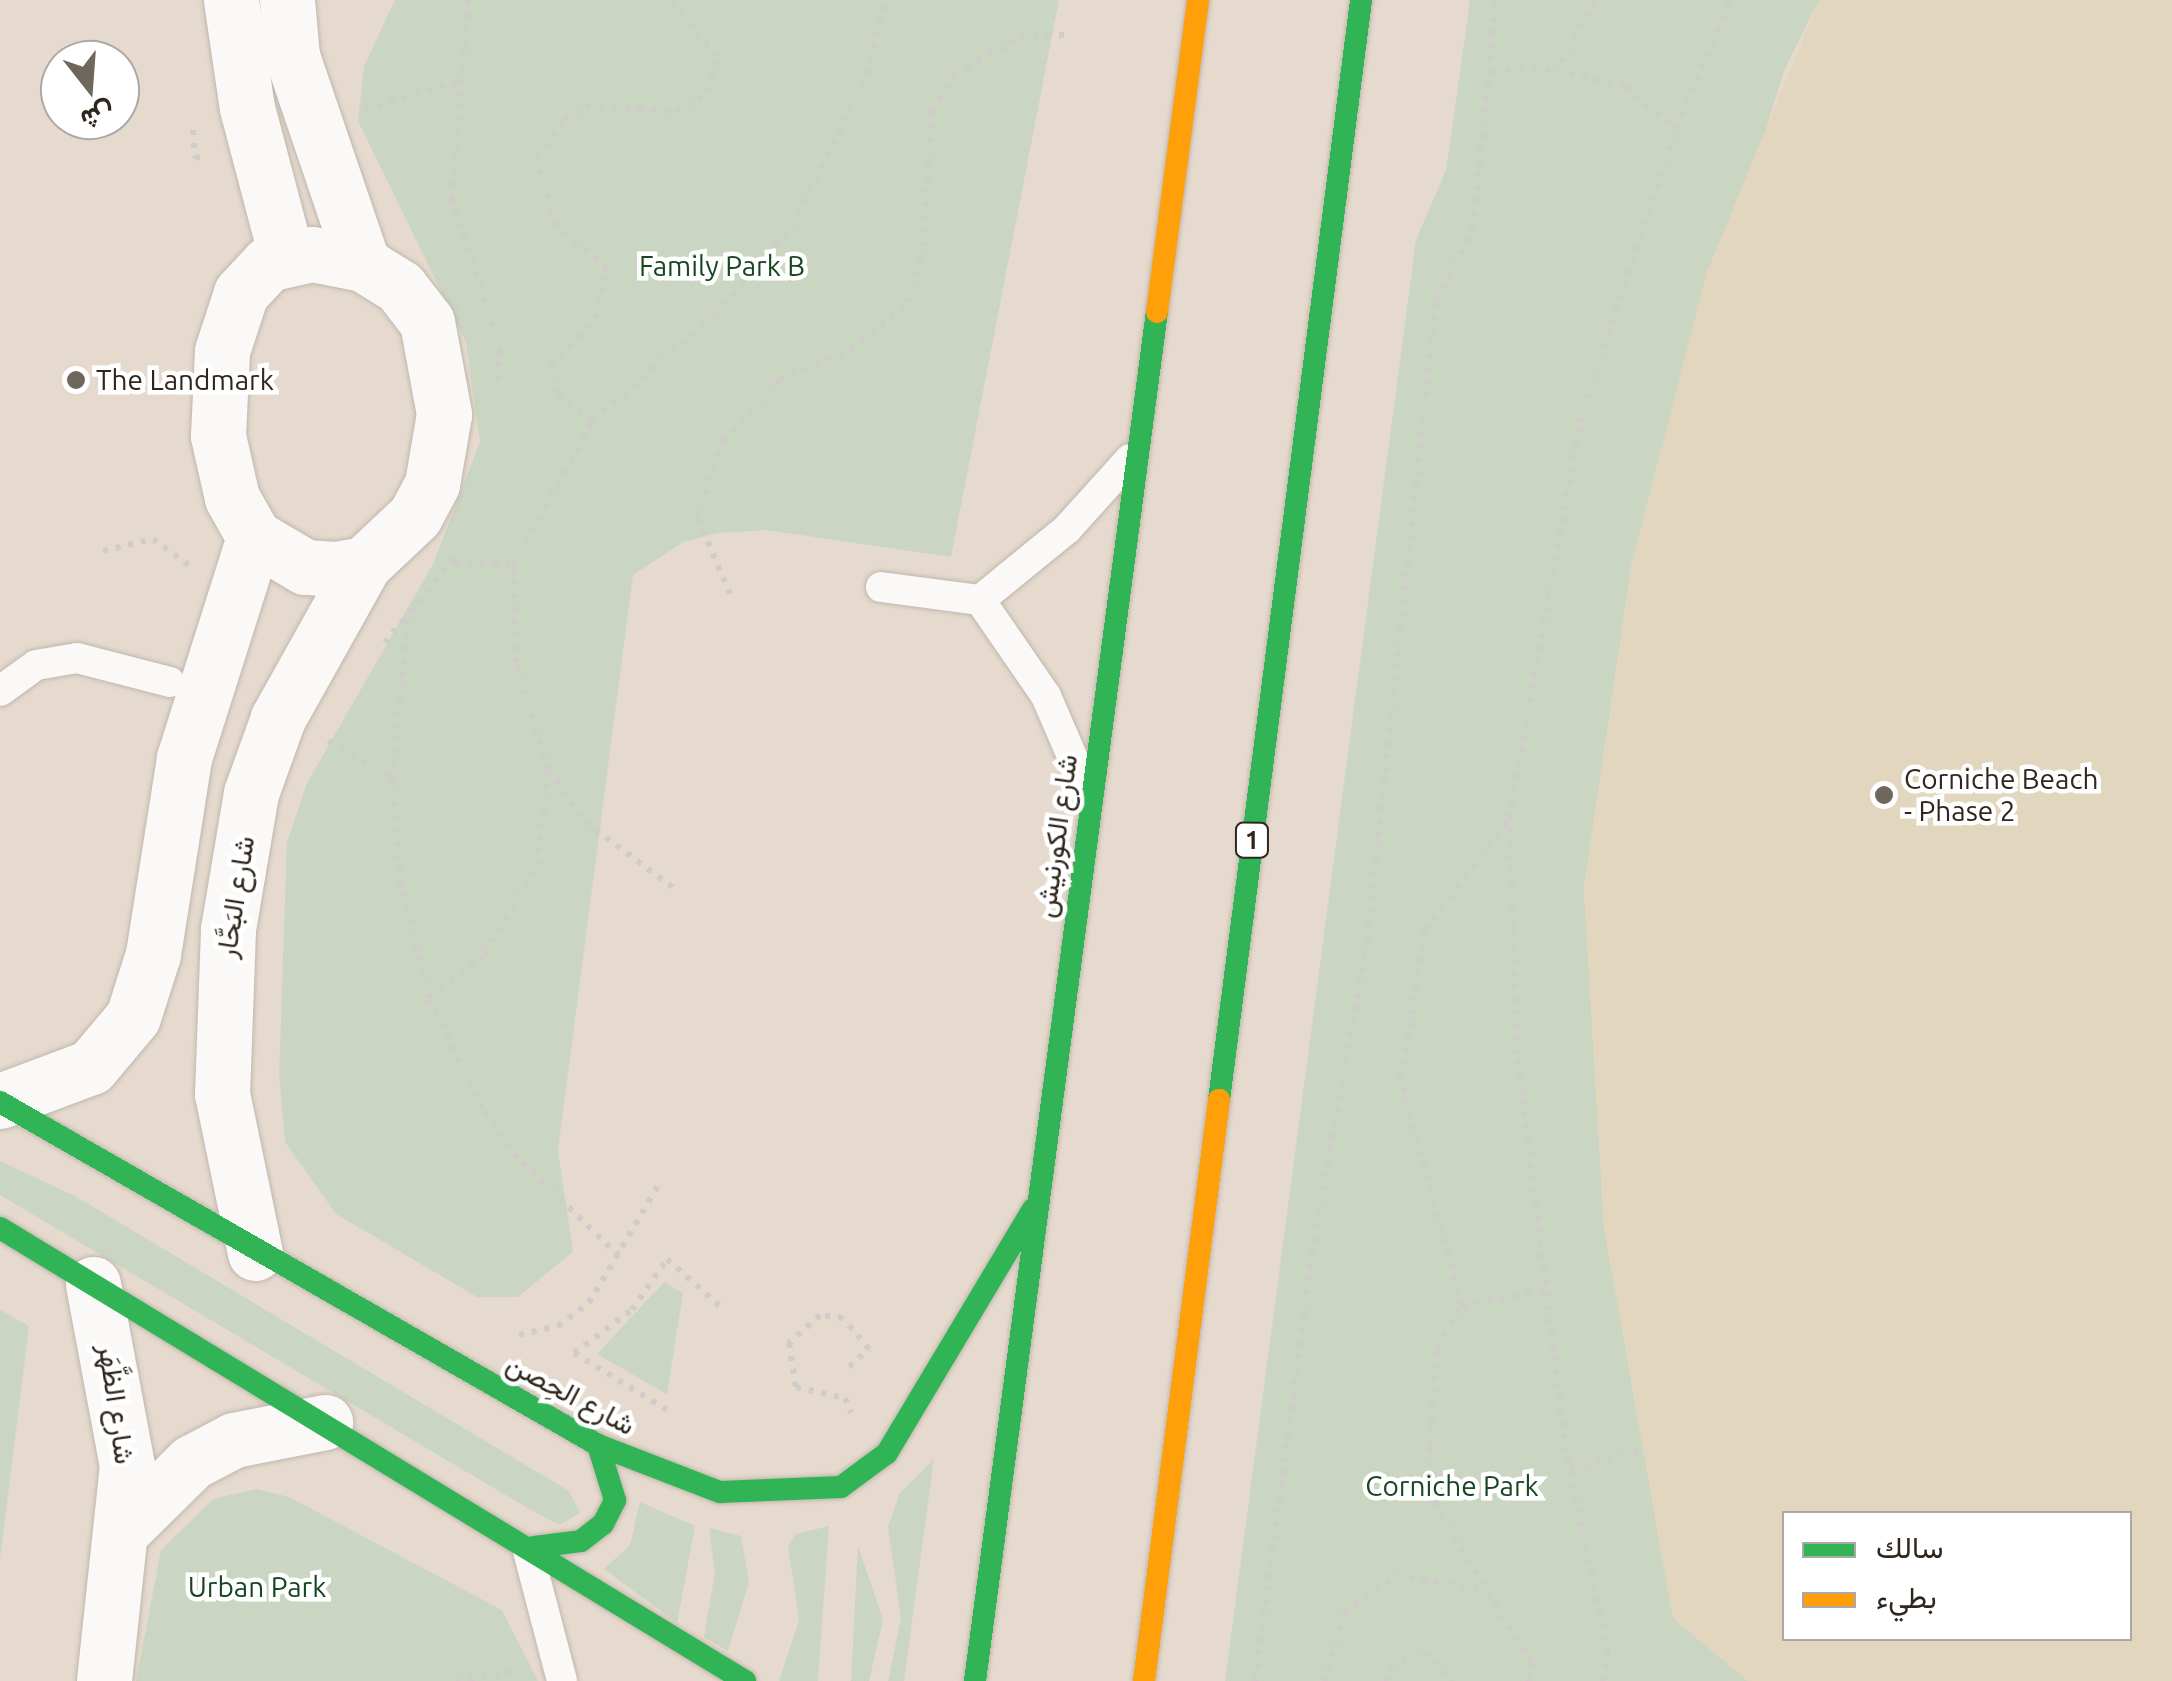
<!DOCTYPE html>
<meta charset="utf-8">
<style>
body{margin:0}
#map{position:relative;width:2172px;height:1681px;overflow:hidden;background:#e6dace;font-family:Ubuntu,Vazirmatn,sans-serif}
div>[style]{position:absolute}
.green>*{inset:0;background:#cad6c2}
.sand>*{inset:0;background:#e2d7be}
.path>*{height:6px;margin-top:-3px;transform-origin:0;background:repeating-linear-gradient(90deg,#d0ccc9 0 5px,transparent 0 13px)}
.roads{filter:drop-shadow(0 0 2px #c0b7ad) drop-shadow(0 0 2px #c0b7ad)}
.lane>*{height:30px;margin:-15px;padding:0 15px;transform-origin:15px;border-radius:15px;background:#fbf9f8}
.street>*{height:55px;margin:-27.5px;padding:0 27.5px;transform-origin:27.5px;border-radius:27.5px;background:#fbf9f8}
.fast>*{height:22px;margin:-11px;padding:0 11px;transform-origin:11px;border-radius:11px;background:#30b455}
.slow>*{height:22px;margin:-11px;padding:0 11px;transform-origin:11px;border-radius:11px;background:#ff9f0a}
.dots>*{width:28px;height:28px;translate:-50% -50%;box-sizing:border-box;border:5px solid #fff;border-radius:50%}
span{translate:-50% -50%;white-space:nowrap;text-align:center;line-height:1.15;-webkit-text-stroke:9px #fff;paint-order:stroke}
.shield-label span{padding:2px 8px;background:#fff;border:2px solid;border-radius:8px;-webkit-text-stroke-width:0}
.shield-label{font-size:25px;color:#2f271e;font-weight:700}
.park-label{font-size:28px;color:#184622}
.poi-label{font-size:28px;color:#2f271e}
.left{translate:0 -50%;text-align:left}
.street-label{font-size:28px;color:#2f271e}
.legend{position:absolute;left:1782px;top:1511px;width:350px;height:130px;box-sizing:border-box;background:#fff;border:2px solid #aca9a5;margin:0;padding:12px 18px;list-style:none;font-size:30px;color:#2f271e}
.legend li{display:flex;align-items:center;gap:20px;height:50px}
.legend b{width:50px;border:2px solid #aca9a5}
.north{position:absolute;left:40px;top:40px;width:100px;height:100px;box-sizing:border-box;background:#fff;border:2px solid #aca9a5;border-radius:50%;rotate:163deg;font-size:28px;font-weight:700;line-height:40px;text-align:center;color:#2f271e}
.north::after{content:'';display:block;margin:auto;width:35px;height:45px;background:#6f665c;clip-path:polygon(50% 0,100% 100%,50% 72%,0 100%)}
</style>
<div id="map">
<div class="green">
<i style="clip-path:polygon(395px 0,1059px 0,951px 557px,766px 530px,718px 533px,683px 542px,633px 575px,558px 1150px,573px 1252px,518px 1297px,477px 1297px,336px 1214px,285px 1142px,279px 1075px,287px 842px,307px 783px,433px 564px,480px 442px,466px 342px,358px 121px,364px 66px)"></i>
<i style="clip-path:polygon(1470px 0,1819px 0,1784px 71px,1632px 562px,1584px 888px,1604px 1226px,1673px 1618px,1748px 1681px,1225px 1681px,1416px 240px,1446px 170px)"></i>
<i style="clip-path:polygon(0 1161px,75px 1196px,569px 1491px,580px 1513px,559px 1525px,529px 1509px,0 1195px)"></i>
<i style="clip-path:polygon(664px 1282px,683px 1293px,667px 1394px,597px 1354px)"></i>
<i style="clip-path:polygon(0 1310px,29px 1326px,0 1560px)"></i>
<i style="clip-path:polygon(934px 1459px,904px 1681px,888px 1681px,901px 1618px,888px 1526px,900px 1493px)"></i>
<i style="clip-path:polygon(257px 1489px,289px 1497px,502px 1610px,538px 1681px,136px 1681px,161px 1550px,213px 1499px)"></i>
<i style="clip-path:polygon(640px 1502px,695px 1526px,677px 1623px,604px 1569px,630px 1545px)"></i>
<i style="clip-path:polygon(829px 1526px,818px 1681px,779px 1681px,799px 1620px,788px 1546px,796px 1534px)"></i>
<i style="clip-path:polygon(709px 1528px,741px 1536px,749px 1582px,728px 1651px,704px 1637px,715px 1572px)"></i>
<i style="clip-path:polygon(858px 1546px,883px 1620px,869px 1681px,851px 1681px)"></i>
</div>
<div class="sand">
<i style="clip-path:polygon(evenodd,1819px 0,2172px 0,2172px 1681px,1748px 1681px,1673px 1618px,1604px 1226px,1584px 888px,1632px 562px,1707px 272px,1819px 0,1784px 1514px,2130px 1514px,2130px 1638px,1784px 1638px,1784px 1514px)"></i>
</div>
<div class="path">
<i style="left:468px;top:0;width:199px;rotate:94.6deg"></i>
<i style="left:452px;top:198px;width:158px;rotate:72.4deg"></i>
<i style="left:500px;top:349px;width:41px;rotate:94.2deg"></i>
<i style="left:1594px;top:0;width:80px;rotate:117.5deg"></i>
<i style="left:1557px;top:71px;width:70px;rotate:13.2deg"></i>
<i style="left:1625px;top:87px;width:65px;rotate:38.8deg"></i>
<i style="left:1493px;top:71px;width:64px"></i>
<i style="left:365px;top:110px;width:98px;rotate:-17.1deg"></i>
<i style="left:193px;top:130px;width:28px;rotate:86deg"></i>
<i style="left:195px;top:158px;width:9px;rotate:-13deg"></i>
<i style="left:593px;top:421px;width:47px;rotate:-141.9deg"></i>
<i style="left:556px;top:392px;width:27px;rotate:-103deg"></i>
<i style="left:550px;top:366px;width:66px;rotate:-46.2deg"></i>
<i style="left:596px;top:318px;width:50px;rotate:-77.3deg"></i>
<i style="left:607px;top:269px;width:68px;rotate:-138.6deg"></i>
<i style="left:556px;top:224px;width:69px;rotate:-106.1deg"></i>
<i style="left:537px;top:158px;width:47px;rotate:-54.6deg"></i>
<i style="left:564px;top:120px;width:26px;rotate:-32deg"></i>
<i style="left:586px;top:106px;width:90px;rotate:3.8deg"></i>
<i style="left:676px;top:112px;width:39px;rotate:-32deg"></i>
<i style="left:709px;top:91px;width:36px;rotate:-77deg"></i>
<i style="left:717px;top:56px;width:74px;rotate:-131.2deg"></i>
<i style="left:103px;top:551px;width:51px;rotate:-13.5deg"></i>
<i style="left:153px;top:539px;width:46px;rotate:36.1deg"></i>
<i style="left:454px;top:563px;width:59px;rotate:1.9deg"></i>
<i style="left:730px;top:594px;width:82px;rotate:-113.1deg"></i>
<i style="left:698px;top:519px;width:82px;rotate:-72.2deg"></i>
<i style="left:723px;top:441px;width:83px;rotate:-47.4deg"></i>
<i style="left:779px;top:380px;width:78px;rotate:-22.6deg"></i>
<i style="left:851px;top:350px;width:75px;rotate:-40.1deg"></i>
<i style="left:908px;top:302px;width:45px;rotate:-72deg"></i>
<i style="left:922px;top:259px;width:147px;rotate:-86.1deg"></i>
<i style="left:932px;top:112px;width:44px;rotate:-59.9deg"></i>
<i style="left:954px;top:74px;width:75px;rotate:-28.6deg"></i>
<i style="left:1020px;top:38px;width:52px;rotate:-4.4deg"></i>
<i style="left:408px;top:620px;width:157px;rotate:95.9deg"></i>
<i style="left:392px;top:776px;width:104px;rotate:85.6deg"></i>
<i style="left:400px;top:880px;width:122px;rotate:76.3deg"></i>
<i style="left:385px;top:643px;width:117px;rotate:-51.3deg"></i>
<i style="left:328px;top:741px;width:73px;rotate:28.7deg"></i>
<i style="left:549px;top:770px;width:63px;rotate:55.3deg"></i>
<i style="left:585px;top:822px;width:112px;rotate:36.7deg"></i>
<i style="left:619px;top:1256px;width:141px;rotate:-135.9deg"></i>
<i style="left:518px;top:1158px;width:61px;rotate:-126.3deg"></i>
<i style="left:482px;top:1109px;width:122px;rotate:-115.7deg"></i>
<i style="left:429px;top:999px;width:72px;rotate:-38.8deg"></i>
<i style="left:485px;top:954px;width:102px;rotate:-59.4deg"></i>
<i style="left:537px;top:866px;width:98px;rotate:-83.5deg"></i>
<i style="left:548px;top:769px;width:111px;rotate:-106.8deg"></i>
<i style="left:516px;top:663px;width:98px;rotate:-91.8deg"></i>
<i style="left:513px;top:565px;width:165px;rotate:-60.9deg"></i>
<i style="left:593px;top:421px;width:162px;rotate:-41deg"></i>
<i style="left:715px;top:315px;width:118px;rotate:-49.1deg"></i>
<i style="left:792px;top:226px;width:169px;rotate:-63.7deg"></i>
<i style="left:867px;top:74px;width:76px;rotate:-76.3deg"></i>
<i style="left:1462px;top:1306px;width:236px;rotate:-105deg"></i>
<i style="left:1401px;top:1078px;width:150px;rotate:-80.8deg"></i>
<i style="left:1425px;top:930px;width:140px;rotate:-53.1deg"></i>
<i style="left:519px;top:1335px;width:40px;rotate:-13deg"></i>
<i style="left:558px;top:1326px;width:39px;rotate:-37deg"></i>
<i style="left:589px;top:1303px;width:142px;rotate:-59.5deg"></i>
<i style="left:849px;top:1367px;width:27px;rotate:-42deg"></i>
<i style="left:869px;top:1349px;width:40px;rotate:-130deg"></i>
<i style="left:843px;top:1318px;width:23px;rotate:-173deg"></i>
<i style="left:820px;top:1315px;width:42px;rotate:137.9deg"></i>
<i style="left:789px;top:1343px;width:45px;rotate:81deg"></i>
<i style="left:796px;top:1387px;width:50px;rotate:12.7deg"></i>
<i style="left:845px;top:1398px;width:16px;rotate:68deg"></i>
<i style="left:667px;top:1410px;width:109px;rotate:-148.5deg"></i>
<i style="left:574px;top:1353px;width:72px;rotate:-36.6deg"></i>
<i style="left:632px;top:1310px;width:62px;rotate:-55.5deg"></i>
<i style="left:667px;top:1259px;width:74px;rotate:41.7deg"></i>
<i style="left:1570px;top:1468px;width:75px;rotate:-13.1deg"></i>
<i style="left:456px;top:1681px;width:64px;rotate:-9.9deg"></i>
<i style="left:1255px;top:1681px;width:444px;rotate:-82.4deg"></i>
<i style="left:1314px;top:1241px;width:306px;rotate:-80deg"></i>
<i style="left:1367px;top:940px;width:644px;rotate:-83.85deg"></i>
<i style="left:1436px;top:300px;width:80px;rotate:-62.5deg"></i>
<i style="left:1473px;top:229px;width:230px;rotate:-84.3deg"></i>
<i style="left:1324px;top:1681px;width:70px;rotate:-73.4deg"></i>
<i style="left:1344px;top:1614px;width:65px;rotate:-36.9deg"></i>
<i style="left:1396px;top:1575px;width:83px;rotate:9deg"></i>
<i style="left:1385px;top:1681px;width:16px;rotate:-72deg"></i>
<i style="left:1390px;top:1666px;width:38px;rotate:-22deg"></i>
<i style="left:1425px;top:1652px;width:40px;rotate:46deg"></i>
<i style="left:1528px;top:1681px;width:18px;rotate:-81deg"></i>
<i style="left:1531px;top:1663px;width:185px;rotate:-121.3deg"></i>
<i style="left:1435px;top:1505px;width:59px;rotate:-94.8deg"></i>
<i style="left:1430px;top:1446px;width:99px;rotate:-86deg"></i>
<i style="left:1437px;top:1347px;width:48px;rotate:-58.6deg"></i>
<i style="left:1462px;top:1306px;width:86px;rotate:-10.8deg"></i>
<i style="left:1603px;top:1681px;width:28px;rotate:-80deg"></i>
<i style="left:1608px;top:1653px;width:205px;rotate:-101.8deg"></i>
<i style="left:1566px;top:1452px;width:401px;rotate:-97deg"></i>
<i style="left:1517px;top:1054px;width:237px;rotate:-91.9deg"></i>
<i style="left:1509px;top:817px;width:400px;rotate:-79.8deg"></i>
<i style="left:1580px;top:423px;width:310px;rotate:-72deg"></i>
<i style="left:1676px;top:128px;width:139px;rotate:-66.7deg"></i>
</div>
<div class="roads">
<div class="lane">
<i style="left:881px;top:587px;width:100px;rotate:7.5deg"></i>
<i style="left:980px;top:600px;width:112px;rotate:-39.2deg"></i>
<i style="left:1067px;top:529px;width:94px;rotate:-48deg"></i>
<i style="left:980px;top:600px;width:116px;rotate:55.5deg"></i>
<i style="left:1046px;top:696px;width:96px;rotate:66.6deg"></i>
<i style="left:0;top:691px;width:44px;rotate:-35.8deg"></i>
<i style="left:36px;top:665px;width:42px;rotate:-9.7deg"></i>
<i style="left:77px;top:658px;width:96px;rotate:14.5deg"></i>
<i style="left:528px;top:1551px;width:134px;rotate:75.3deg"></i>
</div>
<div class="street">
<i style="left:231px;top:0;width:109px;rotate:81.6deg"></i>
<i style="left:247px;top:108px;width:156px;rotate:75.2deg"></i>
<i style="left:287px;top:0;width:56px;rotate:84.9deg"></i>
<i style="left:292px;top:56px;width:220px;rotate:71.2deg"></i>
<i style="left:312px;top:254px;width:52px;rotate:11.1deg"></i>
<i style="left:363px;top:264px;width:44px;rotate:31.9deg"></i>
<i style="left:400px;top:287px;width:44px;rotate:52.4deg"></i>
<i style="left:427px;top:322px;width:94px;rotate:79.5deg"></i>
<i style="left:444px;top:414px;width:71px;rotate:99.7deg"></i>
<i style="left:432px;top:484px;width:36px;rotate:118deg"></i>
<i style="left:415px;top:516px;width:70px;rotate:136.7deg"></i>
<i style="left:364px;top:564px;width:29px;rotate:170deg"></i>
<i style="left:335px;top:569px;width:30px;rotate:-176deg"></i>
<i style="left:305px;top:567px;width:59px;rotate:-149.5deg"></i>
<i style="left:254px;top:537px;width:45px;rotate:-119.4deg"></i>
<i style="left:232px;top:498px;width:64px;rotate:-102.7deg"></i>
<i style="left:218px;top:436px;width:85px;rotate:-87.3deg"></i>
<i style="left:222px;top:351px;width:61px;rotate:-71.9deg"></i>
<i style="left:241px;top:293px;width:40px;rotate:-47deg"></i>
<i style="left:268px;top:264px;width:45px;rotate:-12.8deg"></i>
<i style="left:0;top:1101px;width:97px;rotate:-20.5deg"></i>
<i style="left:91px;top:1067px;width:65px;rotate:-50deg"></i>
<i style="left:133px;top:1017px;width:66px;rotate:-72.4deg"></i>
<i style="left:153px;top:954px;width:198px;rotate:-81deg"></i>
<i style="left:184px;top:758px;width:232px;rotate:-72.4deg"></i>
<i style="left:255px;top:1253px;width:162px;rotate:-101.7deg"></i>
<i style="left:222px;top:1094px;width:165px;rotate:-87.9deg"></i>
<i style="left:228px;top:929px;width:138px;rotate:-80.4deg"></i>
<i style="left:251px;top:793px;width:80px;rotate:-70.2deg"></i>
<i style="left:278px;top:718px;width:176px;rotate:-60.8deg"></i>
<i style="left:93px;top:1284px;width:184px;rotate:79.4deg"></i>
<i style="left:127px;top:1465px;width:217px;rotate:96.1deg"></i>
<i style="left:126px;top:1527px;width:93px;rotate:-44.6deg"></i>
<i style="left:192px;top:1462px;width:47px;rotate:-27.6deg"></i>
<i style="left:234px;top:1440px;width:93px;rotate:-11.2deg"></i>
</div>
<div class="fast">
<i style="left:1219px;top:1100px;width:1109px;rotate:-82.64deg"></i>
<i style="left:0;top:1102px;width:689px;rotate:29.84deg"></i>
<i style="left:598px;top:1445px;width:131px;rotate:21.1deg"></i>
<i style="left:720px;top:1492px;width:121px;rotate:-2.4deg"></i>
<i style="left:841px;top:1487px;width:57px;rotate:-36.5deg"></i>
<i style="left:887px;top:1453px;width:284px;rotate:-59.1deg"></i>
<i style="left:0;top:1228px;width:872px;rotate:31.3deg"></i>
<i style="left:527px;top:1548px;width:54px;rotate:-7.4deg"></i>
<i style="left:581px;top:1541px;width:28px;rotate:-38deg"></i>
<i style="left:603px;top:1524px;width:27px;rotate:-63deg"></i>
<i style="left:615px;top:1500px;width:58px;rotate:-107.2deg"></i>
<i style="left:975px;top:1681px;width:1381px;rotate:-82.43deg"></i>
</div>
<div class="slow">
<i style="left:1157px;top:312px;width:315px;rotate:-82.5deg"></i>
<i style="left:1144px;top:1681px;width:586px;rotate:-82.64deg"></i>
</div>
</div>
<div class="dots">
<i style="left:76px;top:380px;background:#6f665c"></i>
<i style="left:1884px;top:795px;background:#6f665c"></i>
</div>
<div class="shield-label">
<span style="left:1252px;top:840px">1</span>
</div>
<div class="park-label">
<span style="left:722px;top:266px">Family Park B</span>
<span style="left:1452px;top:1486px">Corniche Park</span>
<span style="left:257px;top:1587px">Urban Park</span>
</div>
<div class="poi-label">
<span class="left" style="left:96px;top:380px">The Landmark</span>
<span class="left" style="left:1904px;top:795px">Corniche Beach<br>- Phase 2</span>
</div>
<div class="street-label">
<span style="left:1056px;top:836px;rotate:-82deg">شارع الكورنيش</span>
<span style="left:235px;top:897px;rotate:-81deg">شارع البَحَّار</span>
<span style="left:571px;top:1394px;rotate:28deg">شارع الحِصن</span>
<span style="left:117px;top:1404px;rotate:82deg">شارع الظَّهَر</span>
</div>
<ul class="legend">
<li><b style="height:12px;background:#30b455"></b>سالك</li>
<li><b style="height:12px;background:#ff9f0a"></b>بطيء</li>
</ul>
<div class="north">ش</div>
</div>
